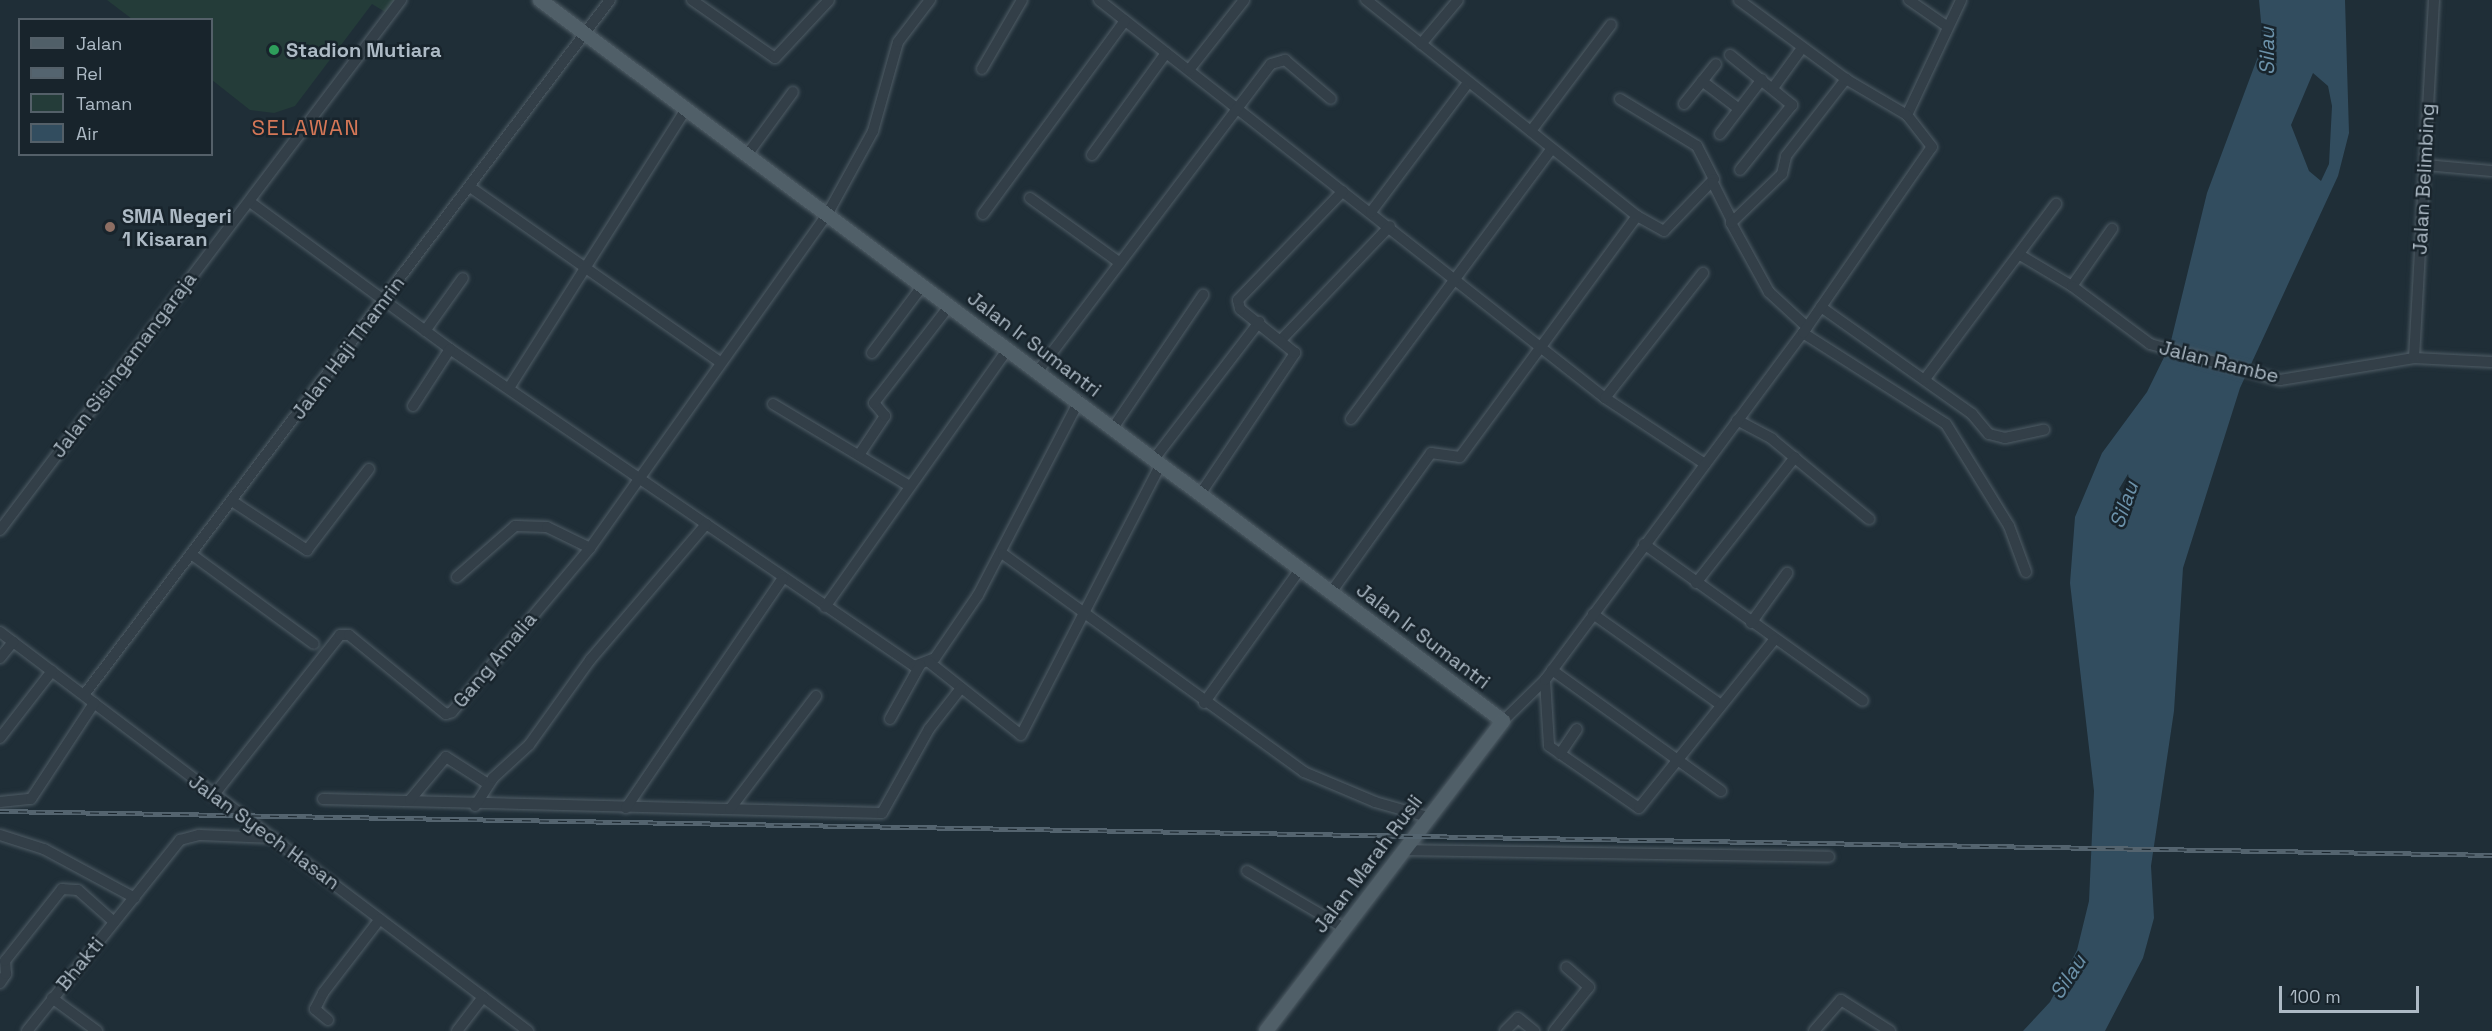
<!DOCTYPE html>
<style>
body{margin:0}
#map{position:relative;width:2492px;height:1031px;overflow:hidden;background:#1f2e37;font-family:"Space Grotesk",sans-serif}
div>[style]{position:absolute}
.green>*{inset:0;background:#243c39}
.water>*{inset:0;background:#324d5f}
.roads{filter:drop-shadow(0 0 2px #505d66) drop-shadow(0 0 2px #505d66)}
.minor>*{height:10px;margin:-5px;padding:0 5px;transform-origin:5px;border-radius:5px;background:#333f48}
.major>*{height:14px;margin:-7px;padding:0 7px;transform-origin:7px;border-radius:7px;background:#505f68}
.rail>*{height:5px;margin-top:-2.5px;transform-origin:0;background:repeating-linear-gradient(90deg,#18242c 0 9px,#54646f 0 18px);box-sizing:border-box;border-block:2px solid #54646f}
.dots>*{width:16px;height:16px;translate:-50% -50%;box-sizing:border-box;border:3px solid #18242c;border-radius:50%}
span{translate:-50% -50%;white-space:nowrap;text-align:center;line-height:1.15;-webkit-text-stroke:5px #18242c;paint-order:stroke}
.poi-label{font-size:20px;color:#adbac5;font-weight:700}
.left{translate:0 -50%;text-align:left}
.street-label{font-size:20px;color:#adbac5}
.water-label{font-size:21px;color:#6c92aa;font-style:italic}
.quarter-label{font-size:22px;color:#d57757;letter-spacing:1.5px}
.legend{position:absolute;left:18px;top:18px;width:195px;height:138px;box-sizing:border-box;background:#18242c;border:2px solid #546069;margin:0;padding:8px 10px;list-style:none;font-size:18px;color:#adbac5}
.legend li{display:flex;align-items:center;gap:12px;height:30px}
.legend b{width:30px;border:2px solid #546069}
.scale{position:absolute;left:2279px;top:986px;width:140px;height:27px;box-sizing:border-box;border:3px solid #adbac5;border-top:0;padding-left:8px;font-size:18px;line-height:21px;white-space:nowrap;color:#adbac5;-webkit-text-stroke:4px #18242c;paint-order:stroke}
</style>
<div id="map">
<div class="green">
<i style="clip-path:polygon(107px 0,397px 0,387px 13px,372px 4px,295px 106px,274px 113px,250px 110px,212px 80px,212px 20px,132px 19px)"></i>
</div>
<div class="water">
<i style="clip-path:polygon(evenodd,2259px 0,2345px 0,2349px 133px,2338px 176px,2240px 388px,2183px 568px,2174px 711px,2151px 866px,2154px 918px,2143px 958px,2105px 1031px,2023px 1031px,2050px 1002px,2077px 950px,2089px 901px,2094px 791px,2070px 583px,2075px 517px,2102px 453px,2147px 392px,2170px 345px,2207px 193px,2263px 43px,2259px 0,2313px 73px,2328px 86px,2332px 106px,2329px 164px,2321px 181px,2309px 171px,2291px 125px,2313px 73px,2259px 0,2128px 474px,2130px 484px,2123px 496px,2119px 489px,2128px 474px)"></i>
</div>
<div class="roads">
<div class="minor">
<i style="left:692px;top:0;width:101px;rotate:34.9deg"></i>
<i style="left:775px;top:58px;width:79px;rotate:-47deg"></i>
<i style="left:1099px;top:0;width:644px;rotate:38.19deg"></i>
<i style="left:1605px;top:398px;width:120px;rotate:33.4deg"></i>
<i style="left:1909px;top:0;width:47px;rotate:34.7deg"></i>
<i style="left:1421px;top:44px;width:57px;rotate:-49.9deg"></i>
<i style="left:1730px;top:55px;width:80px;rotate:38.9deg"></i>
<i style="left:1792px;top:105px;width:83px;rotate:128.7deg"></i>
<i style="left:982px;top:69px;width:80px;rotate:-59.9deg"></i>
<i style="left:1189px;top:70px;width:89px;rotate:-51.8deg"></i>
<i style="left:1702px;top:81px;width:46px;rotate:37.1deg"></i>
<i style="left:1773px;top:88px;width:49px;rotate:-54.1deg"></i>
<i style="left:1620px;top:99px;width:90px;rotate:31.4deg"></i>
<i style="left:1697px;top:146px;width:37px;rotate:63deg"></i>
<i style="left:1714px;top:179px;width:72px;rotate:133.9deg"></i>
<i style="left:1664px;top:231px;width:31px;rotate:-151deg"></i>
<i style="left:1684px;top:104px;width:51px;rotate:-51.3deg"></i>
<i style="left:1907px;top:115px;width:127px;rotate:-64.8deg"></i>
<i style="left:1531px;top:131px;width:133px;rotate:-53deg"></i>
<i style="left:1720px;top:134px;width:69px;rotate:-52.6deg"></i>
<i style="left:747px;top:155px;width:78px;rotate:-53.9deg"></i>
<i style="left:1092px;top:155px;width:126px;rotate:-54deg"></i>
<i style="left:2425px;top:165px;width:67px;rotate:5.1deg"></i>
<i style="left:1713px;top:183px;width:42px;rotate:63.4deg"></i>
<i style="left:470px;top:187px;width:305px;rotate:35deg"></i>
<i style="left:1030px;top:198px;width:111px;rotate:35.8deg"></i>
<i style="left:250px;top:202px;width:248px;rotate:36.3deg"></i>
<i style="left:450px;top:349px;width:562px;rotate:34.34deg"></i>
<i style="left:914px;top:666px;width:22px;rotate:-21deg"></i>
<i style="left:935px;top:658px;width:76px;rotate:-55.7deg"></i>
<i style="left:978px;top:595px;width:219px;rotate:-62.5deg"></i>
<i style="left:1371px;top:212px;width:161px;rotate:-53.1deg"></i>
<i style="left:983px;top:214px;width:240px;rotate:-53.7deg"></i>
<i style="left:2020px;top:255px;width:61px;rotate:30.8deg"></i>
<i style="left:2072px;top:286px;width:70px;rotate:-54.9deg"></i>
<i style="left:2072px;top:286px;width:97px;rotate:36.6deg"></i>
<i style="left:2150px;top:344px;width:135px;rotate:15.5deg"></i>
<i style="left:2280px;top:380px;width:136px;rotate:-9.3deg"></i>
<i style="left:2414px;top:358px;width:78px;rotate:2.9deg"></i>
<i style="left:1821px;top:307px;width:185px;rotate:35.3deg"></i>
<i style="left:1972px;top:414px;width:26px;rotate:50deg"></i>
<i style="left:1989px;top:434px;width:16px;rotate:14deg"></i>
<i style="left:2005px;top:438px;width:40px;rotate:-12deg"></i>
<i style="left:1807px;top:327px;width:52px;rotate:-137.4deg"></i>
<i style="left:1769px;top:292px;width:79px;rotate:-118.8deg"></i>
<i style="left:1731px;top:223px;width:71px;rotate:-43.9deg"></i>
<i style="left:1782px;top:174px;width:18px;rotate:-77deg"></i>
<i style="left:1786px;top:156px;width:98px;rotate:-52.1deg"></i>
<i style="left:425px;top:331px;width:65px;rotate:-54.4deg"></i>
<i style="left:1803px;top:333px;width:169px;rotate:32.5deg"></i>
<i style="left:1946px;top:424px;width:120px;rotate:58.3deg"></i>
<i style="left:2009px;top:526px;width:49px;rotate:69.7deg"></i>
<i style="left:1282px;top:339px;width:156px;rotate:-46.3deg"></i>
<i style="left:872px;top:353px;width:85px;rotate:-53.1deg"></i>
<i style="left:2414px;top:358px;width:359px;rotate:-86.8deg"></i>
<i style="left:1038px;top:371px;width:385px;rotate:-52.8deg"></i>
<i style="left:1271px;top:64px;width:15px;rotate:-16deg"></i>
<i style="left:1285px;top:60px;width:60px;rotate:40.3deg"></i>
<i style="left:1925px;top:379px;width:219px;rotate:-53.2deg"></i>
<i style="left:509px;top:388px;width:330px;rotate:-57.6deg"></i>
<i style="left:1605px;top:398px;width:159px;rotate:-51.9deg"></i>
<i style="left:773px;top:404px;width:157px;rotate:31deg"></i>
<i style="left:413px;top:406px;width:68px;rotate:-57deg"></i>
<i style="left:1351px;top:419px;width:335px;rotate:-53.4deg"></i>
<i style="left:1737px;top:420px;width:40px;rotate:28deg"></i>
<i style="left:1772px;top:439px;width:126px;rotate:39.5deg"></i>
<i style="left:1113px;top:428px;width:161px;rotate:-55.9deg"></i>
<i style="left:859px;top:455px;width:47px;rotate:-56.3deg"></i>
<i style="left:885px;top:416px;width:17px;rotate:-130deg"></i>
<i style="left:874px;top:403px;width:124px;rotate:-52.2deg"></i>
<i style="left:1154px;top:459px;width:173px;rotate:-52.5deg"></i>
<i style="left:1201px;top:493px;width:169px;rotate:-56.1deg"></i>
<i style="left:1295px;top:353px;width:70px;rotate:-141.3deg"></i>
<i style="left:1240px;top:309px;width:9px;rotate:-103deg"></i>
<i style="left:1238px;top:300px;width:151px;rotate:-46.1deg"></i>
<i style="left:232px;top:501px;width:90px;rotate:33.2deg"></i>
<i style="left:307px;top:550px;width:102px;rotate:-52.6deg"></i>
<i style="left:0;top:530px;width:665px;rotate:-52.89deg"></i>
<i style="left:1644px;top:544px;width:269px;rotate:35.6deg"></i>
<i style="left:191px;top:554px;width:152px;rotate:36.2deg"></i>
<i style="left:1003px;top:554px;width:372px;rotate:35.9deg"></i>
<i style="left:1304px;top:772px;width:77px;rotate:22.9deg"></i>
<i style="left:1375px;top:802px;width:55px;rotate:15.8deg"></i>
<i style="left:457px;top:577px;width:77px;rotate:-41.3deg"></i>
<i style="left:515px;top:526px;width:32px;rotate:2deg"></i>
<i style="left:547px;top:527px;width:48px;rotate:26deg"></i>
<i style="left:1696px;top:583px;width:160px;rotate:-51.8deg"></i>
<i style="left:1332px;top:591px;width:170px;rotate:-54.3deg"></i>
<i style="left:1431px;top:453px;width:29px;rotate:8deg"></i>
<i style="left:1460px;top:457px;width:299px;rotate:-53.7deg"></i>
<i style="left:1637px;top:216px;width:347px;rotate:-141.4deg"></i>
<i style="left:825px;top:607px;width:316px;rotate:-54.7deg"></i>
<i style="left:1593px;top:614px;width:157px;rotate:35.4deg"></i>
<i style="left:1751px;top:623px;width:62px;rotate:-54.2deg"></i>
<i style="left:0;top:632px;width:662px;rotate:37.08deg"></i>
<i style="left:0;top:658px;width:21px;rotate:-51deg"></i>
<i style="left:929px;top:662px;width:117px;rotate:38.4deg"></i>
<i style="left:1021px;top:735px;width:305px;rotate:-62.7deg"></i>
<i style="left:1552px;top:670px;width:208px;rotate:35.6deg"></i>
<i style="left:1545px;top:680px;width:66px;rotate:86.5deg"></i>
<i style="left:1549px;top:746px;width:109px;rotate:34.6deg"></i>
<i style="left:1639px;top:808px;width:216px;rotate:-51.2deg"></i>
<i style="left:84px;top:695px;width:872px;rotate:-52.88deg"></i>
<i style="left:1204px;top:703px;width:166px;rotate:-54.3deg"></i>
<i style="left:890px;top:719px;width:62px;rotate:-60.9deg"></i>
<i style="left:1503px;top:721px;width:59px;rotate:-44.3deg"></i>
<i style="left:1545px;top:680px;width:432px;rotate:-53.4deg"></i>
<i style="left:1803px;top:333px;width:226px;rotate:-55.3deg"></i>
<i style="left:1932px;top:147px;width:41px;rotate:-128deg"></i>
<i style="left:1907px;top:115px;width:71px;rotate:-149.5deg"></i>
<i style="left:1846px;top:79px;width:133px;rotate:-143.6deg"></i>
<i style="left:0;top:738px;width:85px;rotate:-52.2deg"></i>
<i style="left:1560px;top:754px;width:30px;rotate:-56deg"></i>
<i style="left:213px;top:796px;width:205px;rotate:-51.7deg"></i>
<i style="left:340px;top:635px;width:9px"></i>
<i style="left:349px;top:635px;width:125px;rotate:39.2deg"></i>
<i style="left:446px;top:714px;width:6px;rotate:-18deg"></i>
<i style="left:452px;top:712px;width:214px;rotate:-49.9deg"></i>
<i style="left:590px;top:548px;width:411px;rotate:-54.6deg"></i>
<i style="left:828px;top:213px;width:94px;rotate:-61.2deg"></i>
<i style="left:873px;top:131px;width:92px;rotate:-74.3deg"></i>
<i style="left:898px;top:42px;width:53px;rotate:-52.7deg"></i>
<i style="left:323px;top:799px;width:559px;rotate:1.43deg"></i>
<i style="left:882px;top:813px;width:96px;rotate:-60.8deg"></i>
<i style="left:929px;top:729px;width:52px;rotate:-52deg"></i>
<i style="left:410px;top:800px;width:56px;rotate:-50.1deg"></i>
<i style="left:446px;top:757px;width:50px;rotate:32.7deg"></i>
<i style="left:0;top:802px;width:31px;rotate:-6deg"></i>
<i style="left:31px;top:799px;width:115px;rotate:-56.7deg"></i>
<i style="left:475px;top:806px;width:33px;rotate:-57deg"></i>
<i style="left:493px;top:778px;width:49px;rotate:-42.5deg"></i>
<i style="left:529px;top:745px;width:105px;rotate:-54.3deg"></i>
<i style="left:590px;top:660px;width:179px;rotate:-49.5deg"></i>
<i style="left:626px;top:808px;width:278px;rotate:-55.7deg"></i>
<i style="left:730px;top:809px;width:142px;rotate:-52.7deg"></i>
<i style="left:0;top:835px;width:46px;rotate:17.7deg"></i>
<i style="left:44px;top:849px;width:103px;rotate:28.3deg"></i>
<i style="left:1403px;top:850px;width:426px;rotate:0.9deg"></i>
<i style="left:1247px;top:871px;width:113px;rotate:30.4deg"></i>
<i style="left:0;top:983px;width:11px;rotate:-56deg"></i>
<i style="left:6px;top:974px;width:13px;rotate:-94deg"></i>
<i style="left:5px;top:961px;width:92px;rotate:-51.6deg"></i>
<i style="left:62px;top:889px;width:16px;rotate:4deg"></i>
<i style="left:78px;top:890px;width:48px;rotate:41.6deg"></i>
<i style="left:52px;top:998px;width:56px;rotate:36.3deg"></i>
<i style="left:328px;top:1020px;width:17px;rotate:-140deg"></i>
<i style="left:315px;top:1009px;width:18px;rotate:-63deg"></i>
<i style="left:323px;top:993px;width:93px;rotate:-52.4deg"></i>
<i style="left:27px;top:1031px;width:245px;rotate:-51.3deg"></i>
<i style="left:180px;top:840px;width:20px;rotate:-15deg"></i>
<i style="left:199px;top:835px;width:75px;rotate:2.3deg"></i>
<i style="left:457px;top:1031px;width:43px;rotate:-52.6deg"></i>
<i style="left:1505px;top:1031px;width:18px;rotate:-45deg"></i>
<i style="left:1518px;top:1018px;width:21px;rotate:39deg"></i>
<i style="left:1554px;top:1031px;width:56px;rotate:-51.5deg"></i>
<i style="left:1589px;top:987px;width:30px;rotate:-139deg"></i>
<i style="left:1814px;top:1031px;width:41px;rotate:-48.9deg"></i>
<i style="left:1841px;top:1000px;width:58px;rotate:32.3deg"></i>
</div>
<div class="major">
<i style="left:540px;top:0;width:1203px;rotate:36.82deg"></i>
<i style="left:1503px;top:721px;width:390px;rotate:127.4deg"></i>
</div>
</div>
<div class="rail">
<i style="left:0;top:811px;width:2492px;rotate:1.01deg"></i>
</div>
<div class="dots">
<i style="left:274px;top:50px;background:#2e9e5b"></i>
<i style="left:110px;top:227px;background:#8d6e63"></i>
</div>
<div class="poi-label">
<span class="left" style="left:286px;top:50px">Stadion Mutiara</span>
<span class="left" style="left:122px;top:228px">SMA Negeri<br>1 Kisaran</span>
</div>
<div class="street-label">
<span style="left:2424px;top:179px;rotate:-87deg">Jalan Belimbing</span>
<span style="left:1034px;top:344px;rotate:37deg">Jalan Ir Sumantri</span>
<span style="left:348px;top:348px;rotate:-53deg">Jalan Haji Thamrin</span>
<span style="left:2219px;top:362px;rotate:14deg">Jalan Rambe</span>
<span style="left:124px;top:365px;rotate:-53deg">Jalan Sisingamangaraja</span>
<span style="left:1423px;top:636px;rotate:37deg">Jalan Ir Sumantri</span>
<span style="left:495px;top:660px;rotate:-50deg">Gang Amalia</span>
<span style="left:264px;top:832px;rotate:36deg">Jalan Syech Hasan</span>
<span style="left:1368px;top:864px;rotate:-53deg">Jalan Marah Rusli</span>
<span style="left:80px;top:964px;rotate:-51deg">Bhakti</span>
</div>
<div class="water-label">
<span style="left:2267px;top:51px;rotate:-90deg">Silau</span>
<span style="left:2124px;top:505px;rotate:-71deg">Silau</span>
<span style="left:2068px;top:977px;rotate:-57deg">Silau</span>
</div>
<div class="quarter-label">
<span style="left:306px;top:128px">SELAWAN</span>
</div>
<ul class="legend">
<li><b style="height:8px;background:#505f68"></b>Jalan</li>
<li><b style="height:8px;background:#54646f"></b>Rel</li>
<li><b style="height:16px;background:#243c39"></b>Taman</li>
<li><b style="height:16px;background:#324d5f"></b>Air</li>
</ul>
<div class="scale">100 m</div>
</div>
